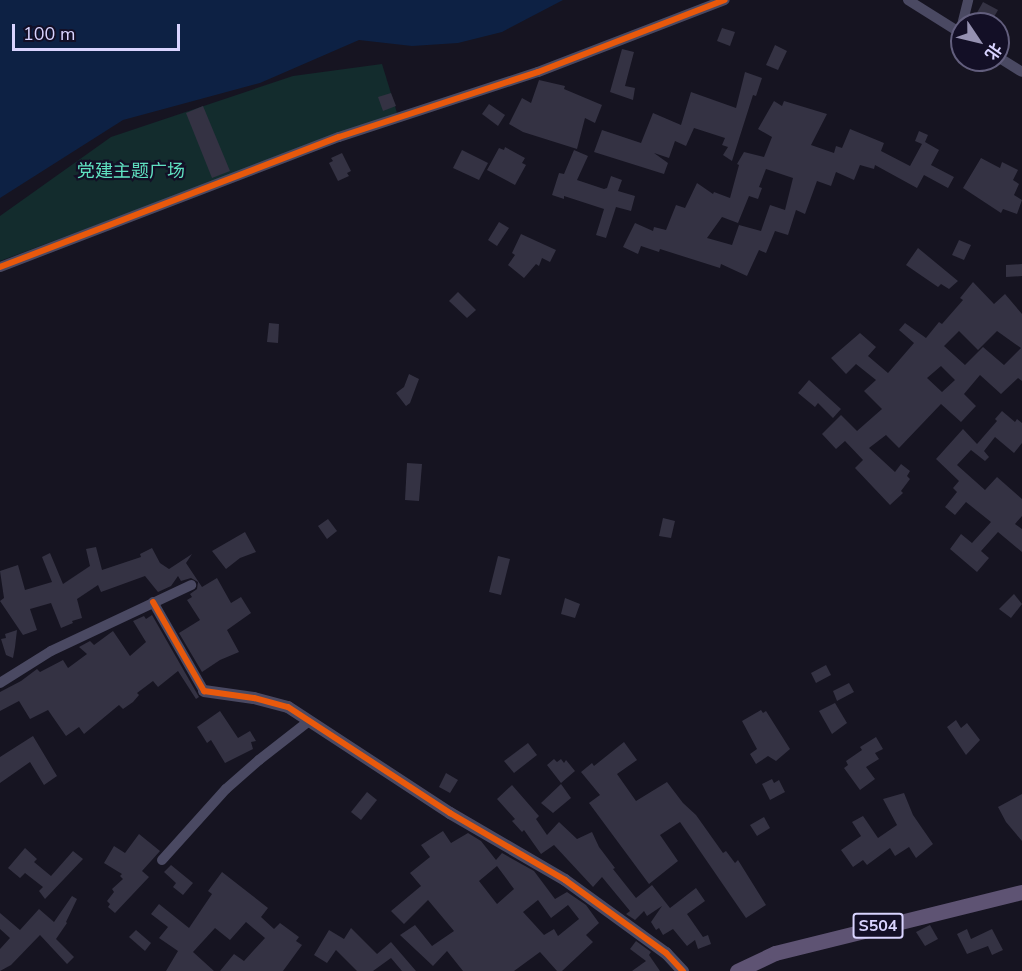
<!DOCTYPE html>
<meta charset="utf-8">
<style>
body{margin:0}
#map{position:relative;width:1022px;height:971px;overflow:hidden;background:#161421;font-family:"Nunito Sans","Noto Sans SC",sans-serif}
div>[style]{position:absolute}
.green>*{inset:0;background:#132c2d}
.water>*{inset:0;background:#0d2144}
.building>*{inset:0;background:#343243}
.minor>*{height:10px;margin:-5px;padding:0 5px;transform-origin:5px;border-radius:5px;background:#4a4962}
.tertiary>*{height:12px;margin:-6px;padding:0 6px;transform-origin:6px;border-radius:6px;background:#4a4962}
.primary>*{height:15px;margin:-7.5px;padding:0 7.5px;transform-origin:7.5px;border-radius:7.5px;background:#5e5373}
.cycleway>*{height:6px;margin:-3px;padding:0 3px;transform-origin:3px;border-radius:3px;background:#e8590c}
span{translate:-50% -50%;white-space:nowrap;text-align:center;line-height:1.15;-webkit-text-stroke:4.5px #130f26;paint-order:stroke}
.shield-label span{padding:2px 4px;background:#130f26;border:2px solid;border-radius:4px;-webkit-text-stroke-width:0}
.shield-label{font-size:16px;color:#d9d4ff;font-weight:700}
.park-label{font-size:18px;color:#5fe0c0}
.north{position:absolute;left:950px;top:12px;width:60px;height:60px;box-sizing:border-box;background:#130f26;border:2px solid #625e7d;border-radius:50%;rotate:125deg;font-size:16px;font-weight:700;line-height:24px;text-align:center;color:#d9d4ff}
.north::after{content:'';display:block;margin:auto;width:21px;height:27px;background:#9591b1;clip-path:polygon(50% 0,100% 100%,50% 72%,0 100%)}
.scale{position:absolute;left:12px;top:24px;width:168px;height:27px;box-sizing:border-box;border:3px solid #d9d4ff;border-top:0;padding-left:8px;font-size:18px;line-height:21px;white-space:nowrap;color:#d9d4ff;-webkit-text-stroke:4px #130f26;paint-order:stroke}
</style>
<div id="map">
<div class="green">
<i style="clip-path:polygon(382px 64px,397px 113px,0 261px,0 216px,111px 137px,293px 76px)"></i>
</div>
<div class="water">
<i style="clip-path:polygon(0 0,563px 0,502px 32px,458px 43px,412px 46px,359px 40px,260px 83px,123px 120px,0 198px)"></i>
</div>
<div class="building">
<i style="clip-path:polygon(983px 2px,998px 10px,990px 24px,974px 18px)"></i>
<i style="clip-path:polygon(722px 28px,735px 32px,730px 46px,717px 41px)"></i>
<i style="clip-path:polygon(775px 45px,787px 51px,778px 70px,766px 65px)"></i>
<i style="clip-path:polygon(622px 49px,634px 52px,625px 86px,635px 88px,633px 100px,610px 92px)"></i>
<i style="clip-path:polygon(745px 72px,762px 78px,756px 96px,753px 95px,732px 161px,723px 155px,728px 147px,722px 145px,725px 138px,694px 128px,686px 146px,675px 141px,669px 158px,654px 153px,668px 163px,664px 174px,594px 152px,602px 130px,641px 143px,653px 113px,681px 125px,691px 92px,736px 108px)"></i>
<i style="clip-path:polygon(539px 80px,565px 86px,564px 89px,602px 105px,595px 123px,585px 118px,577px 149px,523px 132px,509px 124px,522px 98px,531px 103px)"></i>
<i style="clip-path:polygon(391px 93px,396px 106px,383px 111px,378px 97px)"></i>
<i style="clip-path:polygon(evenodd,774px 101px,782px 106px,784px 101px,827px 114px,811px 145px,834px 153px,836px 146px,842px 148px,850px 129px,884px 143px,881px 151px,910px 166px,922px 144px,915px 141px,919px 131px,928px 135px,925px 142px,939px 150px,931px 165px,954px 177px,948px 188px,924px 175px,917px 188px,875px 165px,874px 169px,860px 165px,854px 180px,836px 172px,831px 186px,817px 181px,805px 214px,796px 210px,788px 235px,775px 231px,766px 253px,759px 250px,747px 276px,721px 264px,720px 268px,660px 249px,659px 252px,641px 246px,638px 254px,623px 247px,635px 223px,653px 231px,654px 227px,666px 230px,676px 205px,685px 208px,697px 183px,713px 194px,714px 192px,730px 198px,739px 165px,737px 164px,744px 152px,764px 157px,772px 137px,758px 129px,774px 101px,766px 169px,793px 178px,785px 210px,770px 205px,761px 231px,739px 225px,732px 245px,707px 238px,722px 217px,738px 223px,749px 196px,758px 199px,762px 188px,759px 187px,766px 169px)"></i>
<i style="clip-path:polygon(489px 104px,505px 115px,498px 126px,482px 114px)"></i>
<i style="clip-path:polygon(203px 106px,230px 171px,212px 178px,186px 113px)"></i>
<i style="clip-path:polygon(505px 147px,525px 158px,522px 163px,526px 165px,515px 185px,487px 170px,499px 148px,504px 150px)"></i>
<i style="clip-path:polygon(462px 150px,488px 163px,479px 180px,453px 168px)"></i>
<i style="clip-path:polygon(574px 150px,588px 156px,577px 180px,604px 189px,607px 188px,611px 176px,622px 180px,618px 191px,635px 196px,631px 211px,616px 207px,606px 238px,596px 235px,604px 209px,564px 196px,564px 199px,552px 195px,559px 173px,564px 174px)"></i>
<i style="clip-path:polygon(342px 153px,351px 171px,347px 173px,349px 176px,338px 181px,329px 163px,333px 161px,331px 158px)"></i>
<i style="clip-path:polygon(981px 158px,1000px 168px,1002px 162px,1018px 170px,1013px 180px,1019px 184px,1014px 195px,1022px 200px,1017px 214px,1003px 209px,1001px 213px,963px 188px)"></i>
<i style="clip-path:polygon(499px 222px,509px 228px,497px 246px,488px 240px)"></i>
<i style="clip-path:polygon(521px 234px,556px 250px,550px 262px,542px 258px,539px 266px,536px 264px,524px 278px,508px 265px,515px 255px,512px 253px)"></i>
<i style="clip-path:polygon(959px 240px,971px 245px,964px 260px,952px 255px)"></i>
<i style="clip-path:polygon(918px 248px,958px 281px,949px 289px,941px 284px,938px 287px,906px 265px)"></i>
<i style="clip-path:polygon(1022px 264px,1022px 276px,1006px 277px,1006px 265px)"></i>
<i style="clip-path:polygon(evenodd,973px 282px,994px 304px,1005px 294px,1022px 314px,1022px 381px,1018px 378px,1001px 394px,980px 375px,964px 394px,976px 406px,961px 422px,941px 404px,899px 448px,886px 435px,869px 448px,895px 472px,901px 464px,910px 471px,907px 476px,910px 479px,901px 491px,903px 493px,890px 505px,855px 468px,863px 460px,845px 441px,836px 449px,822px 434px,841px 415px,857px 431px,882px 409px,864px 391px,876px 380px,856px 364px,846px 374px,831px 358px,860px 333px,876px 347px,868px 356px,888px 373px,914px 343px,899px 330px,905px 323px,926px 338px,939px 322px,942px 324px,963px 300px,960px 298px,973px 282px,959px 331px,978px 350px,997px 331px,1021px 348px,1004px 365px,983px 347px,965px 365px,944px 346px,959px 331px,973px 282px,941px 366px,955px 380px,942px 392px,927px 378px,941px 366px)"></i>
<i style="clip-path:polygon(458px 292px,476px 310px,467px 318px,449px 301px)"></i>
<i style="clip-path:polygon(269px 323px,279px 324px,278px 343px,267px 342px)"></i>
<i style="clip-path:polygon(409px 374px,419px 379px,410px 403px,406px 406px,396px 393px,404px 387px)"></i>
<i style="clip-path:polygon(809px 380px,841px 409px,833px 418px,818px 403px,815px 407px,798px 393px)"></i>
<i style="clip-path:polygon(1002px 411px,1015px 422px,1017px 419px,1022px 423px,1022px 443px,1014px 453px,995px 437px,984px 451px,989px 457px,985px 461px,971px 450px,957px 465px,985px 490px,997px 477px,1022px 499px,1022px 516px,1015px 524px,1022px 529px,1022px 552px,998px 532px,981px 551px,989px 558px,977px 572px,950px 549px,961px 534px,972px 543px,991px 522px,966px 502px,955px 515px,945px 507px,957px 492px,953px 488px,959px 481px,936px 459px,963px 429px,977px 444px,997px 421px,995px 419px)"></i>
<i style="clip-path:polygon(407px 463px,422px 464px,419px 501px,405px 500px)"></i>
<i style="clip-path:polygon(663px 518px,675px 521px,671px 538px,659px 536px)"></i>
<i style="clip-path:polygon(328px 519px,337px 531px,327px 539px,318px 526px)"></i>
<i style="clip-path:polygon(245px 532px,256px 552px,240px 558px,226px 569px,212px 551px)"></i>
<i style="clip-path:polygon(96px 547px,102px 570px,141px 557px,140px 554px,152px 548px,160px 563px,169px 569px,192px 554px,186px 563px,202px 587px,217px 578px,231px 603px,241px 597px,251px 613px,227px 630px,239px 652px,220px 660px,202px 672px,179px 633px,200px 620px,187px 600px,192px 597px,190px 594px,197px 589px,198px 582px,191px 578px,181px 581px,178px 576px,171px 586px,158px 592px,145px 576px,101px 592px,98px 585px,77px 599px,82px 618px,72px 621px,73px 623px,61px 628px,51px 603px,30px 609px,37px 630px,23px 635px,0 601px,4px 598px,0 571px,18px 565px,25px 590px,52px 582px,42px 557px,50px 553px,63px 584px,90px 566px,86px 549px)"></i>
<i style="clip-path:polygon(498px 556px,510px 559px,501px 595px,489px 592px)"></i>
<i style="clip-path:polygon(1014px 594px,1022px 604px,1011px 618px,999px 609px)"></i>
<i style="clip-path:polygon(565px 598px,580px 604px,575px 618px,561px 614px)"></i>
<i style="clip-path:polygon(152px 615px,199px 697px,196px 699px,178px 671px,158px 687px,153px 681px,137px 693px,139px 695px,133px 702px,123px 709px,119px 705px,84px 734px,79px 727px,66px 736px,48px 710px,30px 719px,19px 701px,0 711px,0 692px,21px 681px,37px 669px,40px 672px,63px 660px,68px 668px,87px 654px,79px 647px,90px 641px,94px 645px,113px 631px,130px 656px,146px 642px,133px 621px,144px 616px,146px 619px)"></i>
<i style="clip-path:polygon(17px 630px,15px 647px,13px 658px,6px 655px,1px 639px,6px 638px,5px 634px)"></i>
<i style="clip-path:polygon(826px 665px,831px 675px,816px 683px,811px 673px)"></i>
<i style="clip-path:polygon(849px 683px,854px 692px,837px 701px,833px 691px)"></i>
<i style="clip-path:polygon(835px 703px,847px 723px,832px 734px,819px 711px)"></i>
<i style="clip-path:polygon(761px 710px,763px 713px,766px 711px,790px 749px,776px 761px,768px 756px,756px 764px,750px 754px,757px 749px,742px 721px)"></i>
<i style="clip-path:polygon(220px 711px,238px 738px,250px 731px,256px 741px,251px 742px,253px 749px,225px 763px,211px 740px,207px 743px,197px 727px)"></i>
<i style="clip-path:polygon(956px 720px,961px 728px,967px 723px,980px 740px,966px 755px,947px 727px)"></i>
<i style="clip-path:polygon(33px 736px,57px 776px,44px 785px,30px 762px,0 783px,0 757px)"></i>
<i style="clip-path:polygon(876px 737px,883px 749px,875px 753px,879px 759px,866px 767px,875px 779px,860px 790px,844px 768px,848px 765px,846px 761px,862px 750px,860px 747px)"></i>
<i style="clip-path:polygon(624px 742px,637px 760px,617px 774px,636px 801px,667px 782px,683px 803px,696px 815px,723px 853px,726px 851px,735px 863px,738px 860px,766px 905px,746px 918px,680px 822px,660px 835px,678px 861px,649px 884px,589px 803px,600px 795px,581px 772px,592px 763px,594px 766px)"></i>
<i style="clip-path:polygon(528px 743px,537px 755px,514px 773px,504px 761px)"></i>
<i style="clip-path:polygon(554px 759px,557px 762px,561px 759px,564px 763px,566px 760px,575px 771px,561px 783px,547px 765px)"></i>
<i style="clip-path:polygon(446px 773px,458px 780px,450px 793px,439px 787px)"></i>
<i style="clip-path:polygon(772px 779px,774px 783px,779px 780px,785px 792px,770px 800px,762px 784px)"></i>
<i style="clip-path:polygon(561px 784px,571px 798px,553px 813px,541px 803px)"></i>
<i style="clip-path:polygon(512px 785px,539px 816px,536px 819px,547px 835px,559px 822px,577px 839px,592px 832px,599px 847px,615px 868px,613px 869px,636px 898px,652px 885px,670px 908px,696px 888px,705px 901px,687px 914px,703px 937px,708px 935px,711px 944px,698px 949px,695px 940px,687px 946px,673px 929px,663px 935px,659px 928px,656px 930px,651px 922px,662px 906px,647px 916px,644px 911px,635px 920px,626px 914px,630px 911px,602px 877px,593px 887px,554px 845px,541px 854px,524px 830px,522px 832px,512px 821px,515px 819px,497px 799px)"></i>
<i style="clip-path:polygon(367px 792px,377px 800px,361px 820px,351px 812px)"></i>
<i style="clip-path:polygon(904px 793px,913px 815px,933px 844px,916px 858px,909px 847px,895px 856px,890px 848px,867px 865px,863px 860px,853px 867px,841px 850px,861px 836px,852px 822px,863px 816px,878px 838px,897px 825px,883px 799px)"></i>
<i style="clip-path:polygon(1022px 794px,1022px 841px,1006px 822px,998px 807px)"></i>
<i style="clip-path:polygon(764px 817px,770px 828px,757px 836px,750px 825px)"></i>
<i style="clip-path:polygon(evenodd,443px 831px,451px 843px,468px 833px,481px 841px,496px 860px,502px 853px,534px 871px,555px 899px,567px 892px,586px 905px,599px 923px,586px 935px,593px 942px,562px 971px,557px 971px,540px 952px,514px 971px,463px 971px,447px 951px,433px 966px,400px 935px,415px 925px,432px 946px,454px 931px,428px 900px,404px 924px,391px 911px,421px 886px,410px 873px,430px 857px,421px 845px,443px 831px,497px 866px,514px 889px,497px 904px,479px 881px,497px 866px,443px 831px,538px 900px,551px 918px,568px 905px,579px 919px,558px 936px,554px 929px,544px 935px,523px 912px,538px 900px)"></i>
<i style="clip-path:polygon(139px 834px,160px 851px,142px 871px,149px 877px,115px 913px,108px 907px,110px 904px,107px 901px,114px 892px,112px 889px,123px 879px,120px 876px,122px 874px,104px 863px,114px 846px,125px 853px)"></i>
<i style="clip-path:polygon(25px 848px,37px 859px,34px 862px,51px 876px,73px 851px,83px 859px,45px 899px,39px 891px,43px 887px,25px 873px,20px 878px,8px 868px)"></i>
<i style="clip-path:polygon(171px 865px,193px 883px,183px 895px,173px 887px,176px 883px,164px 872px)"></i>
<i style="clip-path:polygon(222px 872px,268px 908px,261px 917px,274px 929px,280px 923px,299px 937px,296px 941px,302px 945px,283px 971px,220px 971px,234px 954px,244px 961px,265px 938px,246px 922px,230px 940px,215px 928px,193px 952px,214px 971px,166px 971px,178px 951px,159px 938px,168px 927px,151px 914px,159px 904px,189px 928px,212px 894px,208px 891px)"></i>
<i style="clip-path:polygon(72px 896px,77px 899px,66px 922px,67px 923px,56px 939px,74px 957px,67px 964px,40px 935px,11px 965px,0 971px,0 949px,10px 938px,0 929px,0 913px,20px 930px,39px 909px,54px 922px)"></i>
<i style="clip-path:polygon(930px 925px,938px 939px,925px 946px,916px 932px)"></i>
<i style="clip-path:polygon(351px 928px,377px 954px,391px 942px,416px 971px,402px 971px,391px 958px,373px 971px,357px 971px,336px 950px,327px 963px,314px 955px,329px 930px,344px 939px)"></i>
<i style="clip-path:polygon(967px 929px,971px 939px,992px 929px,1003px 950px,992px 955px,988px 946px,967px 954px,957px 934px)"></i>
<i style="clip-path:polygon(136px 930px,151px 943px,145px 951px,129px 937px)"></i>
<i style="clip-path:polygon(636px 941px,651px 952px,649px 955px,660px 971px,632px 971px,646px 961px,630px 949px)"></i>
</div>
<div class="minor">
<i style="left:908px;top:0;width:64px;rotate:32.2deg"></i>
<i style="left:960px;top:33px;width:34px;rotate:-76deg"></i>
<i style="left:998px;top:57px;width:28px;rotate:32deg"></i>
<i style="left:0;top:267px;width:363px;rotate:-21deg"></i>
<i style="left:339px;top:137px;width:209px;rotate:-18.1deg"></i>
<i style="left:538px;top:72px;width:200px;rotate:-21.1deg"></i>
<i style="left:153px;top:602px;width:103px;rotate:60.2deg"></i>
<i style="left:0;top:683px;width:60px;rotate:-32.1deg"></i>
<i style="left:51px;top:651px;width:155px;rotate:-25.2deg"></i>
<i style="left:162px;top:860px;width:96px;rotate:-48deg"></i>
<i style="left:226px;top:789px;width:44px;rotate:-41.3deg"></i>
<i style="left:259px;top:760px;width:63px;rotate:-38deg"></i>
</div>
<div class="tertiary">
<i style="left:204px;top:691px;width:50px;rotate:8deg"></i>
<i style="left:254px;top:698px;width:35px;rotate:15deg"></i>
<i style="left:288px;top:707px;width:194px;rotate:33.2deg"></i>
<i style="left:450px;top:813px;width:133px;rotate:30.2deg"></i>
<i style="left:565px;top:880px;width:125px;rotate:35.9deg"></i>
<i style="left:666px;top:953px;width:25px;rotate:47deg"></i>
</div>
<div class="primary">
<i style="left:737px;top:971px;width:42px;rotate:-25.3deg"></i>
<i style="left:775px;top:953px;width:254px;rotate:-13.9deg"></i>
</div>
<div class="cycleway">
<i style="left:0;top:267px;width:363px;rotate:-21deg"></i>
<i style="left:339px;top:137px;width:209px;rotate:-18.1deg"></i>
<i style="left:538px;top:72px;width:200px;rotate:-21.1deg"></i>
<i style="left:153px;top:602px;width:103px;rotate:60.2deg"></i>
<i style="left:204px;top:691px;width:50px;rotate:8deg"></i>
<i style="left:254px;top:698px;width:35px;rotate:15deg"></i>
<i style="left:288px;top:707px;width:194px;rotate:33.2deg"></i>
<i style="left:450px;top:813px;width:133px;rotate:30.2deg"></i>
<i style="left:565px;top:880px;width:125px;rotate:35.9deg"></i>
<i style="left:666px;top:953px;width:25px;rotate:47deg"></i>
</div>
<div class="shield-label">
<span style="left:878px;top:926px">S504</span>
</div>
<div class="park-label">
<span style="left:131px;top:171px">党建主题广场</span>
</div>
<div class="north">北</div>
<div class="scale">100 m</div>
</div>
